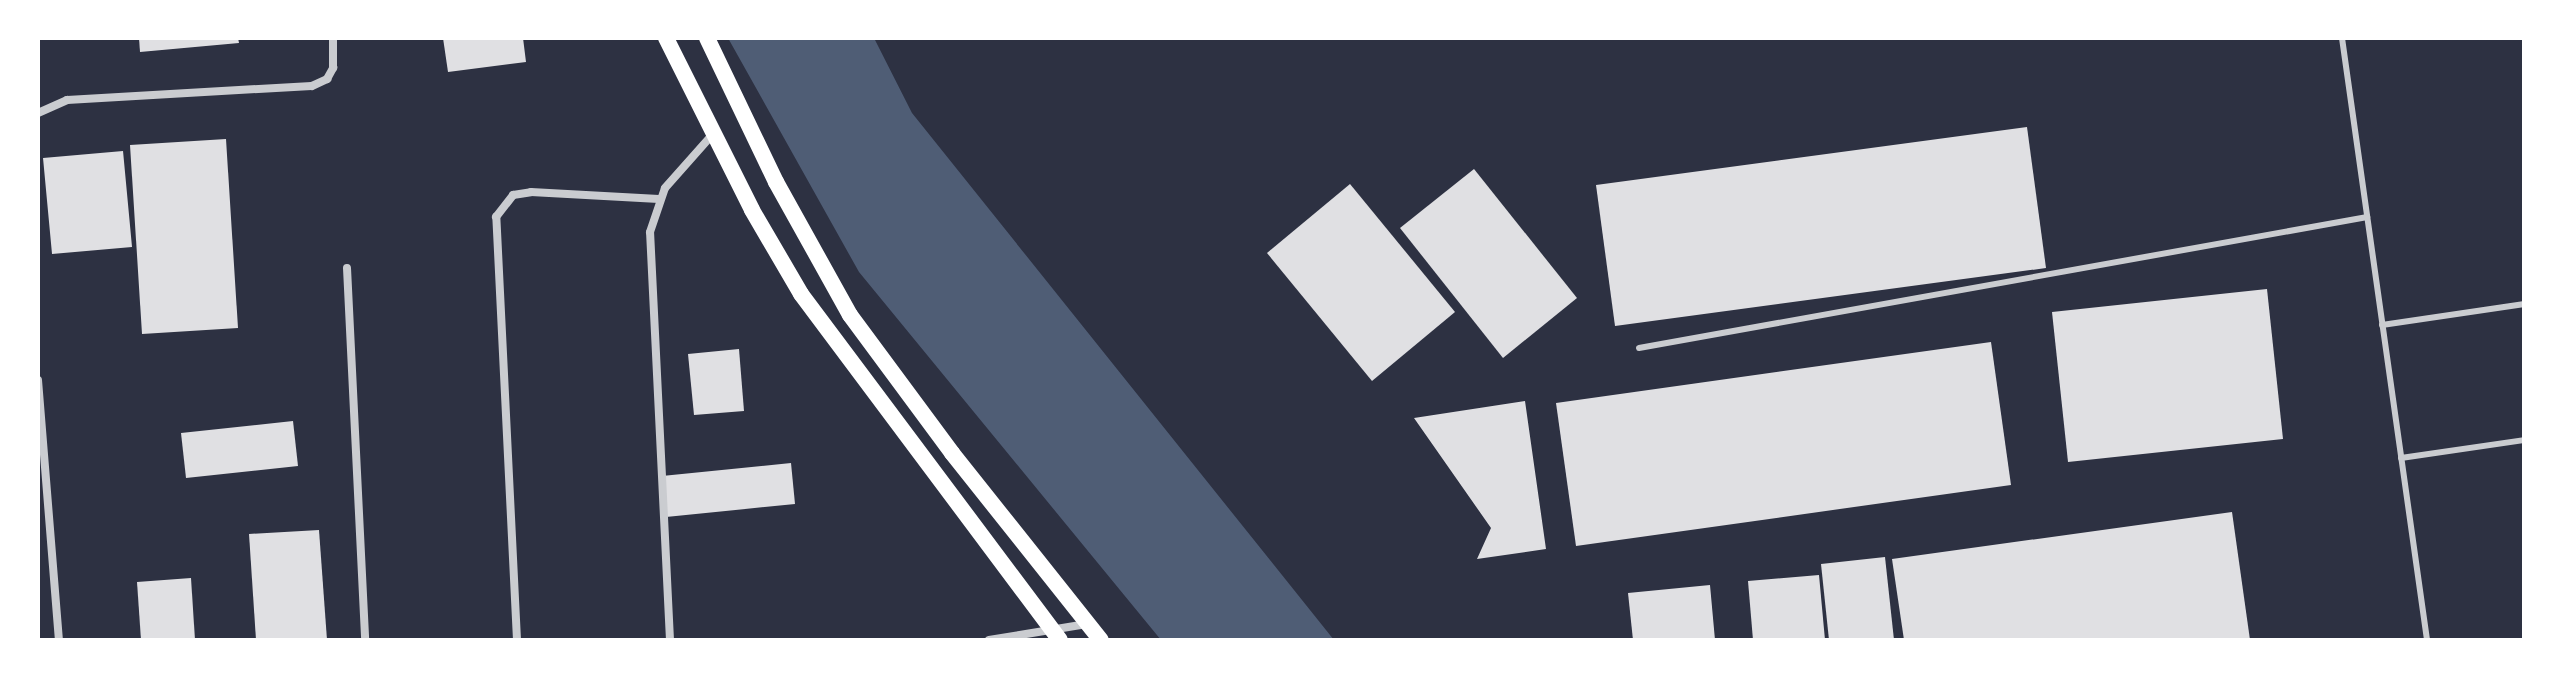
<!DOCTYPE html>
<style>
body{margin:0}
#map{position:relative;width:2562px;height:678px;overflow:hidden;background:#2d3142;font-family:Literata,serif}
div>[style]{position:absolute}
.water>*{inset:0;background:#4f5d75}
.building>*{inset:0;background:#e0e0e3}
.service>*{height:6px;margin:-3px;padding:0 3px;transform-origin:3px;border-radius:3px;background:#caccd0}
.minor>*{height:8px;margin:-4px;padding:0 4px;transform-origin:4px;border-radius:4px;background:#caccd0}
.secondary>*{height:16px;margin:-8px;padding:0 8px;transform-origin:8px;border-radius:8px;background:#fff}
span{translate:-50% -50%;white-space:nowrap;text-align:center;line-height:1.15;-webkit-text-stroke:8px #fff;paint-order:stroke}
.frame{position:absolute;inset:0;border:40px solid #fff;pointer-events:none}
</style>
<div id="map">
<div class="water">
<i style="clip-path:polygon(728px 38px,874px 38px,912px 113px,1334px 640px,1161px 640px,859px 272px)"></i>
</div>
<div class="building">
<i style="clip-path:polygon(139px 38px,238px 38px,239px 43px,140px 52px)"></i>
<i style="clip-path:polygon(443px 38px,523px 38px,526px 62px,448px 72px)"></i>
<i style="clip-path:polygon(2027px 127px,2046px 268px,1615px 326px,1596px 185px)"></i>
<i style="clip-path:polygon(226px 139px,238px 328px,142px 334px,130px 145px)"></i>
<i style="clip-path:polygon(123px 151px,132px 247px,52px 254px,43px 158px)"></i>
<i style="clip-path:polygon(1474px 169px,1577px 298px,1503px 358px,1400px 228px)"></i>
<i style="clip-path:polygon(1350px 184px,1455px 312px,1372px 381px,1267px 253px)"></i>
<i style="clip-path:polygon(2267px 289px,2283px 439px,2068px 462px,2052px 312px)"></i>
<i style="clip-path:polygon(1991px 342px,2011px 485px,1576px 546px,1556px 403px)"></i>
<i style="clip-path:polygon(739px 349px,744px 411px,694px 415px,688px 354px)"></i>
<i style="clip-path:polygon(1525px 401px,1546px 549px,1477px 559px,1491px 528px,1414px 418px)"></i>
<i style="clip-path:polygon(293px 421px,298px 466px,186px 478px,181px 433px)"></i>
<i style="clip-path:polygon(791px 463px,795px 504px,666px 517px,662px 476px)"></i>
<i style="clip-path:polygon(2232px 512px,2250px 640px,1904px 640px,1892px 559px)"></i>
<i style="clip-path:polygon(319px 530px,327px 640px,256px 640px,249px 534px)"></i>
<i style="clip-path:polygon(1885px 557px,1894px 640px,1829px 640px,1821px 564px)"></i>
<i style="clip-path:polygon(1819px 575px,1825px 640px,1753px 640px,1748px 581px)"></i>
<i style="clip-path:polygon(191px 578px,195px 640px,141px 640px,137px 582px)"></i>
<i style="clip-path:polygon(1710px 585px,1715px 640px,1633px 640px,1628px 593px)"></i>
</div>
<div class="service">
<i style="left:2342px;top:38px;width:608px;rotate:81.96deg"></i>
<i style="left:2382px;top:325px;width:144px;rotate:-8.4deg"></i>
<i style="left:1639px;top:348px;width:740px;rotate:-10.2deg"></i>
<i style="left:2401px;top:458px;width:124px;rotate:-8.3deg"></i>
</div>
<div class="minor">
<i style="left:38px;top:113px;width:32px;rotate:-24deg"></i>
<i style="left:67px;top:100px;width:245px;rotate:-3.3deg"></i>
<i style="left:312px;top:86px;width:17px;rotate:-25deg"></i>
<i style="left:327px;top:79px;width:13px;rotate:-61deg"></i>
<i style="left:333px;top:68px;width:30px;rotate:-90deg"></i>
<i style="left:347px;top:268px;width:372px;rotate:87.2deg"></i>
<i style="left:38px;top:380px;width:261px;rotate:85.4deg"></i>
<i style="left:517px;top:640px;width:424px;rotate:-92.8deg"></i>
<i style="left:496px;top:217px;width:28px;rotate:-52deg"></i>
<i style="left:513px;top:195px;width:18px;rotate:-9deg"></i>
<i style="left:531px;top:192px;width:128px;rotate:3.1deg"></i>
<i style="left:670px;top:640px;width:408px;rotate:-92.8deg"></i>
<i style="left:650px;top:232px;width:46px;rotate:-71.2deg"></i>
<i style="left:665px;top:188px;width:72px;rotate:-48.4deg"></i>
<i style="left:989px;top:640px;width:99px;rotate:-9.3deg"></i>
</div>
<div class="secondary">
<i style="left:666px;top:38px;width:192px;rotate:63.4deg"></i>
<i style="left:752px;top:210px;width:97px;rotate:59.7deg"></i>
<i style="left:801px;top:294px;width:432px;rotate:53.2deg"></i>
<i style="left:707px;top:38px;width:160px;rotate:64.4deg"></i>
<i style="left:776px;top:182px;width:152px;rotate:60.9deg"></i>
<i style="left:850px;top:315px;width:172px;rotate:53.5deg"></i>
<i style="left:952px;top:453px;width:239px;rotate:51.5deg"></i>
</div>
<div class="frame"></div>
</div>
